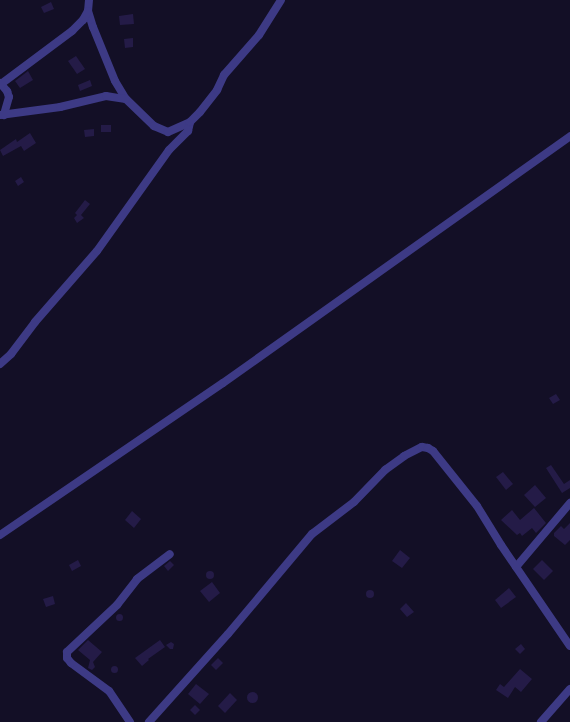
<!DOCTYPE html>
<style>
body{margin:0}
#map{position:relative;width:570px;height:722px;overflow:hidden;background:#130f26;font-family:Lato,sans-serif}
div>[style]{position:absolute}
.building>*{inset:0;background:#241b47}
.round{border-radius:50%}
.street>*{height:8px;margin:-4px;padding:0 4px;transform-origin:4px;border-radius:4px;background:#3d3a85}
span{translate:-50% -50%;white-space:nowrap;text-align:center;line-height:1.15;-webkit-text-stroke:4px #130f26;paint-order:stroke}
</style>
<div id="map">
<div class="building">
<i style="clip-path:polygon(51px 2px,54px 9px,44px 13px,41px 7px)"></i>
<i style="clip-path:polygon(133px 14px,134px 24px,120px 25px,119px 16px)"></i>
<i style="clip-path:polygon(133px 38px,133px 47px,125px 48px,124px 39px)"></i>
<i style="clip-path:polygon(76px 56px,85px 69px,77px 74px,68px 61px)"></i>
<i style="clip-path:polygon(28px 71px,33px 80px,20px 88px,15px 81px)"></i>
<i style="clip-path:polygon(90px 80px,92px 86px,80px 91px,78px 85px)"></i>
<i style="clip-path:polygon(101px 125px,111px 125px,111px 132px,101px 132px)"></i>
<i style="clip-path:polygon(94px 129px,94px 136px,85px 137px,84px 130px)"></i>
<i style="clip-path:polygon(30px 133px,36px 143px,24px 151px,21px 146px,3px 156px,0 150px,16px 139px,17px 142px)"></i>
<i style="clip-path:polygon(21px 177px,24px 182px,18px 186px,15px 181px)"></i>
<i style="clip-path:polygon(85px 200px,90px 204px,81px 215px,84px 218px,77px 223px,74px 218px,77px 215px,75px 213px)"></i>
<i style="clip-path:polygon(556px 394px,560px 400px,553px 404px,549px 398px)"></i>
<i style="clip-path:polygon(551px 465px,564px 484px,570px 480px,570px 488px,562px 493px,546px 468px)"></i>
<i style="clip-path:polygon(503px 472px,513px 484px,506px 490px,496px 477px)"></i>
<i style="clip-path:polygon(535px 485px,546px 498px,535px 507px,524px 495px)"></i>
<i style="clip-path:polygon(534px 508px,546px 523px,536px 533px,532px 528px,522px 536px,520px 533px,517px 535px,501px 520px,512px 510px,520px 520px)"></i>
<i style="clip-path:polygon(132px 511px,141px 519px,134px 528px,125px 520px)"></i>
<i style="clip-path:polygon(570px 523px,570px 540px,565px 545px,554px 536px,554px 533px,561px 526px,564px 529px)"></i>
<i style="clip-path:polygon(400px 550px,410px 558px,402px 568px,392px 561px)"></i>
<i style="clip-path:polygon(78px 560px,81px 566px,72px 571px,69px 565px)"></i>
<i style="clip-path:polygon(542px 560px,553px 571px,544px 580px,533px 569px)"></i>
<i style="clip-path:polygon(170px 561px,174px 565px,168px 571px,164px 566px)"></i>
<i class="round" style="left:206px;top:571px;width:8px;height:8px"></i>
<i style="clip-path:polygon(212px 582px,220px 593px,209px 602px,200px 591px)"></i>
<i style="clip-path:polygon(509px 588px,516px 597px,501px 608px,495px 600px)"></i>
<i class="round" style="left:366px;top:590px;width:8px;height:8px"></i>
<i style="clip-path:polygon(53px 596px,55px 604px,46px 607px,43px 599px)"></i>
<i style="clip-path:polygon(406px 603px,414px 612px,407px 617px,400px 609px)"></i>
<i class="round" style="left:115.5px;top:613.5px;width:7px;height:7px"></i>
<i style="clip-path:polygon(88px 640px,102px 652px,93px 662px,95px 667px,92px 670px,88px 668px,90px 660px,78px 650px)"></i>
<i style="clip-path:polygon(160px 640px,165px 647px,148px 659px,149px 660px,142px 666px,135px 658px)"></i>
<i style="clip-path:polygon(171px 642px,174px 644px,173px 649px,170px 649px,166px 645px)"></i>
<i style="clip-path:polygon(521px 644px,525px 649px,520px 654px,515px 649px)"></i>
<i style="clip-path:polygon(218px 658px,223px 663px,216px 670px,211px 665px)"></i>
<i class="round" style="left:110.5px;top:665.5px;width:7px;height:7px"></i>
<i style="clip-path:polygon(520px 669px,532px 679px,521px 692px,515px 687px,508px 698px,496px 690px,500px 684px,504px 687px)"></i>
<i style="clip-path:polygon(196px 684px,209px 694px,200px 704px,188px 694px)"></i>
<i class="round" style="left:246.5px;top:691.5px;width:11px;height:11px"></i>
<i style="clip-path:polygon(230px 693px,237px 700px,225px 713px,218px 706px)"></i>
<i style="clip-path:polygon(195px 705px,200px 710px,195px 715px,190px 710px)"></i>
</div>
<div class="street">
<i style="left:89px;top:0;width:11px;rotate:95deg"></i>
<i style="left:88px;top:11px;width:17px;rotate:73deg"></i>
<i style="left:93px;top:27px;width:58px;rotate:67.8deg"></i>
<i style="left:115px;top:81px;width:21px;rotate:59deg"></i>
<i style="left:126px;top:99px;width:39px;rotate:44deg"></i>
<i style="left:154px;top:126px;width:15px;rotate:23deg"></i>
<i style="left:168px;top:132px;width:24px;rotate:-24deg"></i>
<i style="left:0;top:83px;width:11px;rotate:49deg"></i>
<i style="left:7px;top:91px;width:6px;rotate:72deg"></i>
<i style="left:9px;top:97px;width:19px;rotate:106deg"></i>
<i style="left:1px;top:84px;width:89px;rotate:-36.7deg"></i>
<i style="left:72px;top:31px;width:16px;rotate:-45deg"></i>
<i style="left:83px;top:20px;width:10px;rotate:-61deg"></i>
<i style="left:0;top:115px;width:61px;rotate:-7.6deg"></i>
<i style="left:60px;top:107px;width:47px;rotate:-13.4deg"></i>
<i style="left:106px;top:96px;width:20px;rotate:9deg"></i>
<i style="left:0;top:364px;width:15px;rotate:-42deg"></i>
<i style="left:11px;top:354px;width:40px;rotate:-53deg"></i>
<i style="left:35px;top:322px;width:94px;rotate:-48.9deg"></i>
<i style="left:97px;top:251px;width:124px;rotate:-54.5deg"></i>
<i style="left:169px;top:150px;width:27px;rotate:-45deg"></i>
<i style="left:188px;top:131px;width:9px;rotate:-77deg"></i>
<i style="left:190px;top:122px;width:14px;rotate:-45deg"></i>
<i style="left:200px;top:112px;width:28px;rotate:-52deg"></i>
<i style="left:217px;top:90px;width:17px;rotate:-65deg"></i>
<i style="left:224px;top:75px;width:53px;rotate:-48.8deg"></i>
<i style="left:259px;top:35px;width:41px;rotate:-57.8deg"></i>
<i style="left:0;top:535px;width:270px;rotate:-34.3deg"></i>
<i style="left:223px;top:383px;width:426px;rotate:-35.4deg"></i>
<i style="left:516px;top:567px;width:84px;rotate:-49.8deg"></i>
<i style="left:130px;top:722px;width:37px;rotate:-124deg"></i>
<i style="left:109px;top:691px;width:47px;rotate:-143.6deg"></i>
<i style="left:71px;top:663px;width:6px;rotate:-129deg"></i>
<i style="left:67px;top:658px;width:6px;rotate:-90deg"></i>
<i style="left:67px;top:652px;width:69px;rotate:-43.2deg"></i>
<i style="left:117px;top:605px;width:33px;rotate:-52deg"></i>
<i style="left:137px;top:579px;width:41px;rotate:-37.1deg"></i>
<i style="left:149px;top:722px;width:118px;rotate:-48.1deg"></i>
<i style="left:228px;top:634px;width:131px;rotate:-50deg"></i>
<i style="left:312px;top:534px;width:53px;rotate:-37.3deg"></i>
<i style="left:354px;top:502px;width:45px;rotate:-45.9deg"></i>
<i style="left:385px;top:470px;width:24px;rotate:-36deg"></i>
<i style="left:404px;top:456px;width:20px;rotate:-27deg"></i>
<i style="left:422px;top:447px;width:6px;rotate:9deg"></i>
<i style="left:428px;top:448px;width:6px;rotate:31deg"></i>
<i style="left:433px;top:451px;width:70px;rotate:51.3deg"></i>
<i style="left:477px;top:506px;width:46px;rotate:58.4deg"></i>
<i style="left:501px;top:545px;width:122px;rotate:55.7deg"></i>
<i style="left:541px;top:722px;width:44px;rotate:-48.7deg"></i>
</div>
</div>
